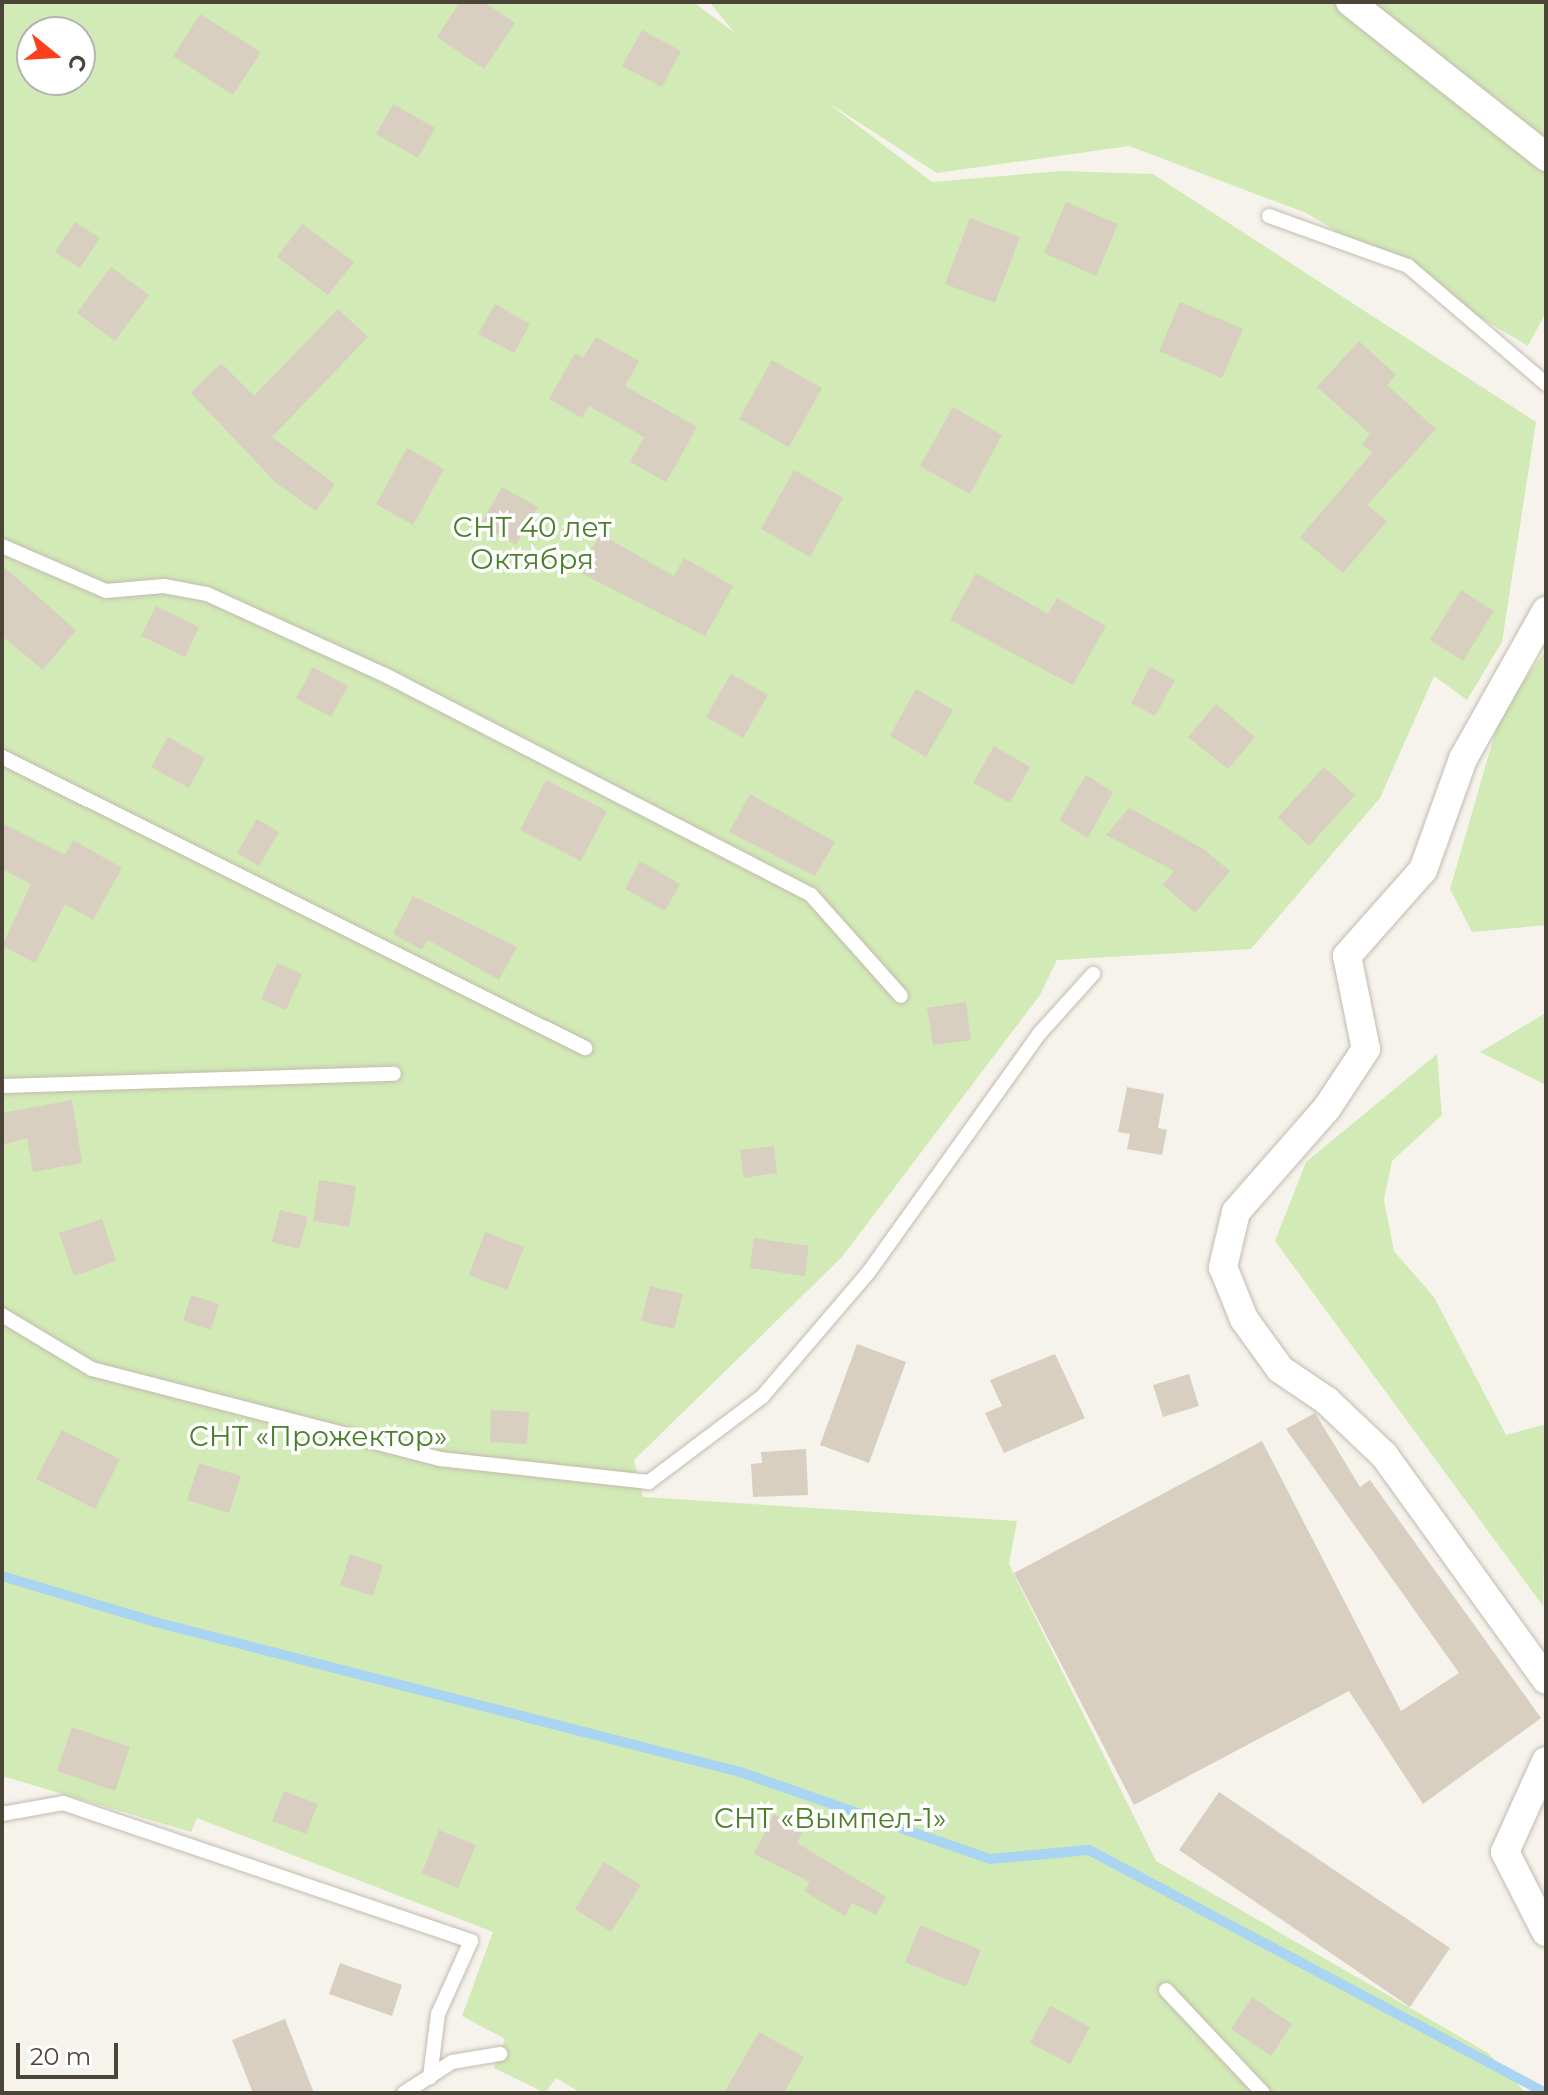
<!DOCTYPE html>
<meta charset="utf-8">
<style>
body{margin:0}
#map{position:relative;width:1548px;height:2095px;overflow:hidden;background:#f6f3ec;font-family:Montserrat,sans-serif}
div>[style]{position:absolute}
.green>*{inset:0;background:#d2eab5}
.stream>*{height:10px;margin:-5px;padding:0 5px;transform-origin:5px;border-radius:5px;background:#a9d4f2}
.building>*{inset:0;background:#d8cfc1}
.roads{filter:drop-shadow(0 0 2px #c2bbae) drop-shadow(0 0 2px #c2bbae)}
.service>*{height:14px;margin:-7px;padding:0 7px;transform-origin:7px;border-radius:7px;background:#fff}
.minor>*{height:28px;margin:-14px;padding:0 14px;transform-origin:14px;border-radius:14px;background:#fff}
span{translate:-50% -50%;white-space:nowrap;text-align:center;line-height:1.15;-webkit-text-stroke:7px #fff;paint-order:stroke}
.park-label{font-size:28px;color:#4a7f2a}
.frame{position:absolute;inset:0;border:4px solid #4b4439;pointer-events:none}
.north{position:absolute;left:16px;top:16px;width:80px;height:80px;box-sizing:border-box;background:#fff;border:2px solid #b7b4b0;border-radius:50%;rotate:108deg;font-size:22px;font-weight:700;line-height:32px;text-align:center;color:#4b4439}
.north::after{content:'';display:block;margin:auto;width:28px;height:36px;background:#fc3f1d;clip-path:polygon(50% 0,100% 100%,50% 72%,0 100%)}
.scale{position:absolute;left:16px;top:2043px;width:102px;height:36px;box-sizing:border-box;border:4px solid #4b4439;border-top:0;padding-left:10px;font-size:24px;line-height:28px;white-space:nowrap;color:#4b4439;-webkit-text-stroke:6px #fff;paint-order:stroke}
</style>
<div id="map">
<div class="green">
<i style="clip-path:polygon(evenodd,2px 2px,693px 2px,735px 33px,709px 2px,1546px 2px,1546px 312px,1528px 346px,1306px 213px,1129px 146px,937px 173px,827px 102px,932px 182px,1061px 171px,1153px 174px,1536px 422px,1502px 642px,1467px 700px,1434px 676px,1380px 798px,1251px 949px,1057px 960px,1040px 995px,842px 1257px,634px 1460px,643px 1497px,1017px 1521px,1009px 1564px,1156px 1861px,1488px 2053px,1526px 2093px,581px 2093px,556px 2078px,545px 2093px,494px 2068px,505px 2039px,462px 2016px,493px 1932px,197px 1818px,191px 1832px,2px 1776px,2px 2px,32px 32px,80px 32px,80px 80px,32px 80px,32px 32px)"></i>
<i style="clip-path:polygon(1546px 650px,1546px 925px,1472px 932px,1450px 889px,1501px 712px)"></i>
<i style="clip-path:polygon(1546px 1013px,1546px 1085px,1480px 1052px)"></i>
<i style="clip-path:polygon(1437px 1054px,1442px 1115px,1392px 1161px,1384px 1200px,1394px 1251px,1434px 1297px,1506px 1435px,1546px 1424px,1543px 1606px,1275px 1241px,1306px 1162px)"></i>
</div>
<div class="stream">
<i style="left:2px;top:1576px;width:160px;rotate:16.7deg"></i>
<i style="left:155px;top:1622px;width:604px;rotate:14.38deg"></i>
<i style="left:740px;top:1772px;width:265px;rotate:19.2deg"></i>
<i style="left:990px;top:1859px;width:99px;rotate:-5.2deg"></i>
<i style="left:1089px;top:1850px;width:518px;rotate:28deg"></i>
</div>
<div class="building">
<i style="clip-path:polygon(460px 2px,484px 2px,515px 23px,484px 69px,437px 37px)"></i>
<i style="clip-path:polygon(200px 14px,261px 52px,233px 95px,173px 56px)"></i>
<i style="clip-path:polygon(642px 30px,681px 51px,662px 87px,622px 66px)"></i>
<i style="clip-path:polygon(393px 104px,435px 128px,418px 158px,376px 134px)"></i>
<i style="clip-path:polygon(1066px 202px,1118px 224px,1096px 276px,1044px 253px)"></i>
<i style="clip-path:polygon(970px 218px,1020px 237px,995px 303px,945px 284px)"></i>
<i style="clip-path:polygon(75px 222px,100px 238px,80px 268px,55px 252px)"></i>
<i style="clip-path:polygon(302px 224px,354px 262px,328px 295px,277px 257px)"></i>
<i style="clip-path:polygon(111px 267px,149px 295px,115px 341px,77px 313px)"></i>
<i style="clip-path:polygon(1180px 302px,1243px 329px,1222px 378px,1159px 351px)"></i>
<i style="clip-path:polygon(495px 304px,530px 324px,514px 353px,478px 334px)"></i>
<i style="clip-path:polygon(338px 309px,368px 337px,272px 437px,335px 484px,316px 511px,276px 483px,191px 393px,221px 363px,254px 396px)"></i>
<i style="clip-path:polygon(596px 337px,639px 361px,625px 386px,697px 427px,666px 482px,630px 462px,644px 437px,589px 406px,582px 418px,549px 399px,575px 353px,583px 358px)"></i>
<i style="clip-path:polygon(1359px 341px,1396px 375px,1387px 385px,1436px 429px,1367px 505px,1387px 521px,1343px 573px,1300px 537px,1372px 453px,1362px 444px,1370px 434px,1317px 387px)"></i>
<i style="clip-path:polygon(772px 360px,822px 388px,789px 447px,739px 419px)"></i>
<i style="clip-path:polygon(953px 407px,1002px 435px,970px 494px,920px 466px)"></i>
<i style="clip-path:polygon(407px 448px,444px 469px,413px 525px,376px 504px)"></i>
<i style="clip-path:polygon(794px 470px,843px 498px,810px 557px,761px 529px)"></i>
<i style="clip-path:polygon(502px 487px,538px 507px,516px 545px,480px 525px)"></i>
<i style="clip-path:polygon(600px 534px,674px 576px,684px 558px,733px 586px,705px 636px,579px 572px)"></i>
<i style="clip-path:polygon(2px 565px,76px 630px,43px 670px,2px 636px)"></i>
<i style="clip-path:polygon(976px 573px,1048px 614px,1057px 598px,1106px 626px,1073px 685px,950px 620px)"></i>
<i style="clip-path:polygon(1461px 590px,1494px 611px,1463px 661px,1430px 640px)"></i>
<i style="clip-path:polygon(156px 606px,199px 627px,185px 657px,141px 636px)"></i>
<i style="clip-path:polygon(313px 667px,348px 686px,331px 717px,296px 698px)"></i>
<i style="clip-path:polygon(1150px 667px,1175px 680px,1155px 716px,1131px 703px)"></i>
<i style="clip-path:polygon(731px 674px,768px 695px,743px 738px,706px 717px)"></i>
<i style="clip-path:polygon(916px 689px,953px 710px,926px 757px,890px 736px)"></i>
<i style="clip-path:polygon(1216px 704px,1255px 737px,1228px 769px,1188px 737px)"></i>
<i style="clip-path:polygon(168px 737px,205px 758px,189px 788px,151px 767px)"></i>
<i style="clip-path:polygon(994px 746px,1030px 767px,1010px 803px,973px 783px)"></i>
<i style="clip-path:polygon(1324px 767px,1355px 795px,1309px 846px,1278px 817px)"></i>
<i style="clip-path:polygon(1086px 775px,1113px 792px,1088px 838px,1059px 820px)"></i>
<i style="clip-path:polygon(546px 780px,607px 811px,581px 861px,520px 830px)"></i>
<i style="clip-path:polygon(750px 794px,835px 842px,815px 876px,729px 832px)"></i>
<i style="clip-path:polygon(1129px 808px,1202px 848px,1230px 871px,1195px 913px,1163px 885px,1174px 871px,1106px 835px)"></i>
<i style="clip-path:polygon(257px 819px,279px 832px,259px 866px,237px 853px)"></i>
<i style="clip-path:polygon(2px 823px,65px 855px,73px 840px,122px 868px,93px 920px,65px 904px,35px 963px,2px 946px,31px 884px,2px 869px)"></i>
<i style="clip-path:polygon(640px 861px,680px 884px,665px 911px,625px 889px)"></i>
<i style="clip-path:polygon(413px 896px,517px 947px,499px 980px,428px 940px,422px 950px,393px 934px)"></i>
<i style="clip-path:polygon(277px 963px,302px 974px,286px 1010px,261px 999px)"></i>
<i style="clip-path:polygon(966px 1002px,971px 1040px,933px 1045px,927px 1008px)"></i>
<i style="clip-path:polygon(1127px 1087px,1164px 1094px,1158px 1128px,1167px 1130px,1162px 1155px,1127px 1149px,1130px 1134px,1118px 1132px)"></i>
<i style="clip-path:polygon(72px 1100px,82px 1163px,33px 1172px,27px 1138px,2px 1145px,2px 1113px)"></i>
<i style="clip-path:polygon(774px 1146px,777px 1173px,744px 1178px,740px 1150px)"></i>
<i style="clip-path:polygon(319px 1180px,356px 1186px,349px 1227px,313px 1221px)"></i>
<i style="clip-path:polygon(280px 1210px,308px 1217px,299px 1249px,272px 1242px)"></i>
<i style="clip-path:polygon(102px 1219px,116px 1261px,74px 1276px,59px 1233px)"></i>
<i style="clip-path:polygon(485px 1232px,524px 1247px,507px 1290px,469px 1275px)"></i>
<i style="clip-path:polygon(754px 1238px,809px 1246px,805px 1276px,750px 1268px)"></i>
<i style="clip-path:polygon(650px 1286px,683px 1294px,674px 1329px,641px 1321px)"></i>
<i style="clip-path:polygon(191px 1295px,219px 1304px,211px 1330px,183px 1321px)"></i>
<i style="clip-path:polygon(857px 1344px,906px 1362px,869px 1463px,820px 1445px)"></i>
<i style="clip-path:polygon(1055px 1354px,1085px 1418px,1004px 1453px,985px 1413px,1002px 1406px,990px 1380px)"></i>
<i style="clip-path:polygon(1189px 1374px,1199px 1406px,1163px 1417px,1153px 1385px)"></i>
<i style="clip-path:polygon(491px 1410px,529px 1412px,527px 1444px,490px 1442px)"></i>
<i style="clip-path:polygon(1315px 1413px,1360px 1487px,1370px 1480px,1541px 1718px,1423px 1804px,1349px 1691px,1134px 1805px,1014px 1573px,1262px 1441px,1401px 1711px,1459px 1673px,1286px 1429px)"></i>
<i style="clip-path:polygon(62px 1430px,120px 1459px,95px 1509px,36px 1479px)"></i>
<i style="clip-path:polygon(806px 1449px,808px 1495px,753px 1497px,751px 1464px,762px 1463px,761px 1452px)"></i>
<i style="clip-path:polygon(199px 1463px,241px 1476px,229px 1513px,187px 1500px)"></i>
<i style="clip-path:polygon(350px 1554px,383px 1565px,373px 1596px,340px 1585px)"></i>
<i style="clip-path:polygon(72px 1727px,130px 1747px,115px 1791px,57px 1771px)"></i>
<i style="clip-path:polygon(284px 1791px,318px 1804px,306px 1834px,272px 1821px)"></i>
<i style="clip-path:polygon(1219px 1792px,1450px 1948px,1410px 2007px,1179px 1850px)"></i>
<i style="clip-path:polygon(774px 1814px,804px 1829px,797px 1843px,886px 1897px,876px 1915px,852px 1903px,845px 1916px,804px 1891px,810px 1882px,754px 1854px)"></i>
<i style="clip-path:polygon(439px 1830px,476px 1845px,458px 1888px,422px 1873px)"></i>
<i style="clip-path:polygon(604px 1862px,641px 1885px,611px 1932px,575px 1909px)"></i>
<i style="clip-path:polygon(920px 1925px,981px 1950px,966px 1987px,905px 1962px)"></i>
<i style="clip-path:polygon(340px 1963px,402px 1985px,392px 2016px,329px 1994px)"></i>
<i style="clip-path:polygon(1252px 1997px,1292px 2024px,1271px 2056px,1231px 2029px)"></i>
<i style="clip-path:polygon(1050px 2006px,1090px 2027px,1070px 2064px,1030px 2043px)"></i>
<i style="clip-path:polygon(285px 2019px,314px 2093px,253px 2093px,232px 2040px)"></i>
<i style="clip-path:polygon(759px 2032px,804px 2057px,784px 2093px,724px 2093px)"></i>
</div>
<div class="roads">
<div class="service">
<i style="left:1269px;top:216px;width:148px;rotate:19.8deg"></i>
<i style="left:1408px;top:266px;width:182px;rotate:40.5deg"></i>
<i style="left:2px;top:546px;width:113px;rotate:23.4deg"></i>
<i style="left:106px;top:591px;width:58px;rotate:-4.9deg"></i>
<i style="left:164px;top:586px;width:44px;rotate:10.5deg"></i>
<i style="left:207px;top:594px;width:196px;rotate:24.5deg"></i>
<i style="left:385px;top:675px;width:479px;rotate:27.3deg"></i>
<i style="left:811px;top:895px;width:135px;rotate:48.3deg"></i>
<i style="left:2px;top:757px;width:652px;rotate:26.53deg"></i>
<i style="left:2px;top:1086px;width:392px;rotate:-1.8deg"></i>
<i style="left:2px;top:1315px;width:105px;rotate:31deg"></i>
<i style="left:92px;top:1369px;width:359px;rotate:14.5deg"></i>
<i style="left:440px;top:1459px;width:210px;rotate:6.3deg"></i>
<i style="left:649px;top:1482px;width:141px;rotate:-37deg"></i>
<i style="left:762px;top:1397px;width:163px;rotate:-49.5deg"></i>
<i style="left:868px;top:1273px;width:294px;rotate:-54.4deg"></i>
<i style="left:1039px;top:1034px;width:81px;rotate:-48deg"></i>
<i style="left:2px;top:1814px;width:62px;rotate:-10.2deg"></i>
<i style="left:63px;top:1803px;width:431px;rotate:18.7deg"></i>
<i style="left:471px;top:1941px;width:80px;rotate:114.3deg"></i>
<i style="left:438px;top:2014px;width:64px;rotate:97.2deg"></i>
<i style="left:1166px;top:1990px;width:141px;rotate:46.7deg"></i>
<i style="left:404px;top:2093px;width:57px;rotate:-32.9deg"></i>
<i style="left:452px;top:2062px;width:49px;rotate:-9.5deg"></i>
</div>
<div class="minor">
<i style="left:1350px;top:2px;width:250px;rotate:38.3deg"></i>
<i style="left:1546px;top:611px;width:170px;rotate:119.3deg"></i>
<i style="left:1463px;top:759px;width:118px;rotate:109.8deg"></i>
<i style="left:1423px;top:870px;width:115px;rotate:131.5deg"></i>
<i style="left:1347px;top:956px;width:95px;rotate:78.5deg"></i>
<i style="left:1366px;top:1049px;width:71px;rotate:123.5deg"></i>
<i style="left:1327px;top:1108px;width:138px;rotate:131.2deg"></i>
<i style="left:1236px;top:1212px;width:57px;rotate:103.3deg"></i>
<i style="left:1223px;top:1267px;width:56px;rotate:68deg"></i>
<i style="left:1244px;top:1319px;width:62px;rotate:54.2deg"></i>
<i style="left:1280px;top:1369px;width:57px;rotate:34.2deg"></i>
<i style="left:1327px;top:1401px;width:79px;rotate:43.5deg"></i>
<i style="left:1384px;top:1455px;width:277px;rotate:54.2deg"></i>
<i style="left:1546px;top:1761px;width:100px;rotate:114.3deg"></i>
<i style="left:1505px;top:1852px;width:90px;rotate:62.9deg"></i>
</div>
</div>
<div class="park-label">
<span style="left:532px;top:543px">СНТ 40 лет<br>Октября</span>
<span style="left:318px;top:1436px">СНТ «Прожектор»</span>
<span style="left:830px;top:1818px">СНТ «Вымпел-1»</span>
</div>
<div class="frame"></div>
<div class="north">С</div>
<div class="scale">20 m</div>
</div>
